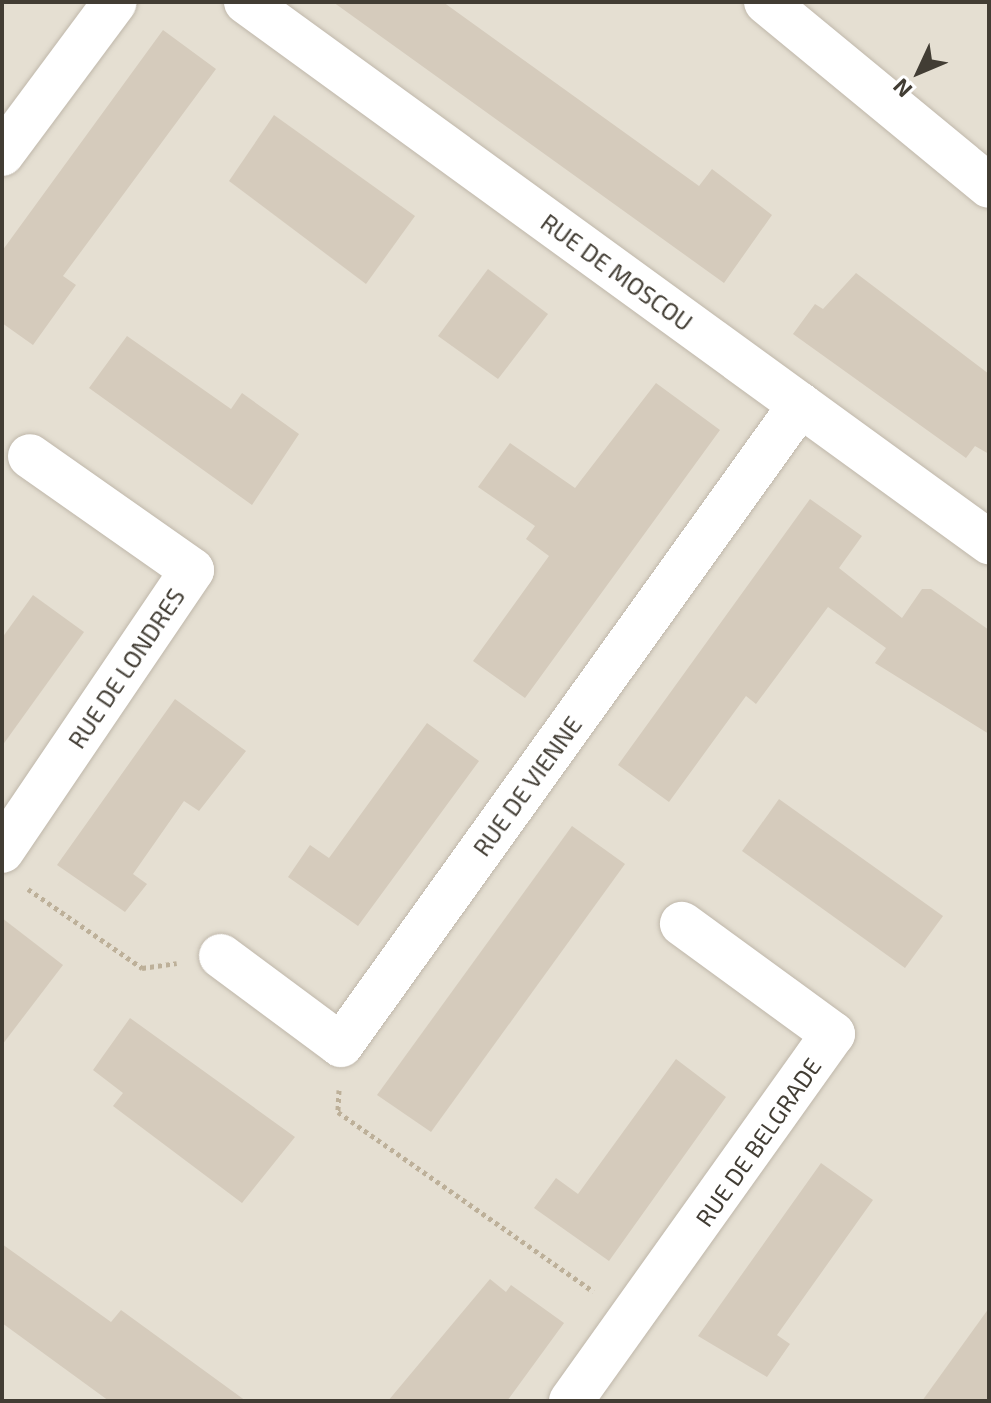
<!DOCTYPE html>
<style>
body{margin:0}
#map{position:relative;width:991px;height:1403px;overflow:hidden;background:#f1ede3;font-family:"Exo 2",sans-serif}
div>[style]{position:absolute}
.residential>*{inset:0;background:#e5dfd2}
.building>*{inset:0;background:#d5cbbc}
.path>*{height:5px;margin-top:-2.5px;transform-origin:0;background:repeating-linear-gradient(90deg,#bdb099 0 4px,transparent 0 8px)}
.roads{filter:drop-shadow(0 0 2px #bfb7aa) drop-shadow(0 0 2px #bfb7aa)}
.minor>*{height:44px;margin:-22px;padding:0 22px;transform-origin:22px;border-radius:22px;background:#fff}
span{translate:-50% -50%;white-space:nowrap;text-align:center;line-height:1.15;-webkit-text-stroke:6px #fff;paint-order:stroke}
.street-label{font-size:24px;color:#423d34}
.frame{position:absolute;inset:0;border:4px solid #423d34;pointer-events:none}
.north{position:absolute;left:879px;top:32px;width:80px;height:80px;-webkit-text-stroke:6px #fff;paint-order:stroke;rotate:226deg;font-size:22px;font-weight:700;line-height:32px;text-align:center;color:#423d34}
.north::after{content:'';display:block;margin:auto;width:28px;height:36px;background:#423d34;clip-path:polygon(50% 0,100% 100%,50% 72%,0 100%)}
</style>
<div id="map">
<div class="residential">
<i style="clip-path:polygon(2px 2px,989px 2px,989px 1401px,2px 1401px)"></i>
</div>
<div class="building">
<i style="clip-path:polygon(333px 2px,443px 2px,699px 186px,712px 169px,772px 215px,724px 283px)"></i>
<i style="clip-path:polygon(163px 30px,216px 69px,63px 276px,76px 285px,33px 345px,2px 323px,2px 251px)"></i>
<i style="clip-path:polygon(274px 115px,415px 216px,366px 284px,229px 181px)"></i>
<i style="clip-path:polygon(488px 269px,548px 314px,498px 379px,438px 336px)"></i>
<i style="clip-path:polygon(856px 273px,989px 374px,989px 454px,975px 446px,966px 458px,793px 334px,815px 304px,823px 309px)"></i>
<i style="clip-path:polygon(127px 336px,231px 409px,242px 393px,299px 434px,252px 505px,89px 388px)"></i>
<i style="clip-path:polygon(656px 383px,720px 430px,525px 698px,473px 661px,549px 556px,526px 539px,535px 526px,478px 487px,510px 443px,575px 488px)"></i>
<i style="clip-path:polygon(810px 499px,862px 536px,839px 568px,902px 618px,922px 589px,931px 589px,989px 630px,989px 734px,875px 663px,886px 648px,828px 607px,756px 704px,746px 696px,669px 802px,618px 765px)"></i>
<i style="clip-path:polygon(33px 595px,84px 632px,2px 746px,2px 638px)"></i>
<i style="clip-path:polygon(175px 699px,246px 751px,199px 811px,184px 801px,133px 874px,147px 884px,125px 912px,57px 865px)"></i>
<i style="clip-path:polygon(427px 723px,479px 761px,358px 926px,288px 877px,310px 845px,329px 858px)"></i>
<i style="clip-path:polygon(779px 799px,943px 916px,905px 968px,742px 851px)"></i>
<i style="clip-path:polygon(572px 826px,625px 864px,431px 1132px,377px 1095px)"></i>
<i style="clip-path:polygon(2px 918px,63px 965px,2px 1045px)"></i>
<i style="clip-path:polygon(130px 1018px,295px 1137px,242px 1203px,113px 1106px,123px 1093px,93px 1070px)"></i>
<i style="clip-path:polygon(676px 1059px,726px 1097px,609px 1261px,534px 1208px,556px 1178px,578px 1194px)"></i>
<i style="clip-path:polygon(821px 1163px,873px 1200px,777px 1335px,790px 1344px,767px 1377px,698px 1336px)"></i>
<i style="clip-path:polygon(2px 1244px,111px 1322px,121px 1310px,246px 1401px,109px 1401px,2px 1323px)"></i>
<i style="clip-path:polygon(490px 1279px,506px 1292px,511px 1285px,564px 1323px,507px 1401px,388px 1401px)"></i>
<i style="clip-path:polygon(989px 1308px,989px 1401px,922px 1401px)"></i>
</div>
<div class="path">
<i style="left:28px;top:889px;width:139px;rotate:34.7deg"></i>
<i style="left:142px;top:968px;width:35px;rotate:-8deg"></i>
<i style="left:339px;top:1090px;width:22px;rotate:93deg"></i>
<i style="left:338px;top:1112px;width:312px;rotate:35.1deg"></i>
</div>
<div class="roads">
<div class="minor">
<i style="left:246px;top:2px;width:919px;rotate:36.01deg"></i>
<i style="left:766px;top:2px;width:289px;rotate:39.5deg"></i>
<i style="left:2px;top:154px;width:189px;rotate:-53.4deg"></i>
<i style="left:2px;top:851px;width:339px;rotate:-55.9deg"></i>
<i style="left:192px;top:570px;width:198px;rotate:-144.9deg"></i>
<i style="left:221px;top:956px;width:149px;rotate:36.6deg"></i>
<i style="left:341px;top:1045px;width:788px;rotate:-54.35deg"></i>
<i style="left:571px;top:1401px;width:451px;rotate:-54.5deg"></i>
<i style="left:833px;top:1034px;width:187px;rotate:-143.9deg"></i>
</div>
</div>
<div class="street-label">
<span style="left:617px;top:272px;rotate:36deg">RUE DE MOSCOU</span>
<span style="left:126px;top:668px;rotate:-56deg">RUE DE LONDRES</span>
<span style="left:527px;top:786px;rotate:-54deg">RUE DE VIENNE</span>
<span style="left:758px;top:1142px;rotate:-55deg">RUE DE BELGRADE</span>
</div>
<div class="frame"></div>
<div class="north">N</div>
</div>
